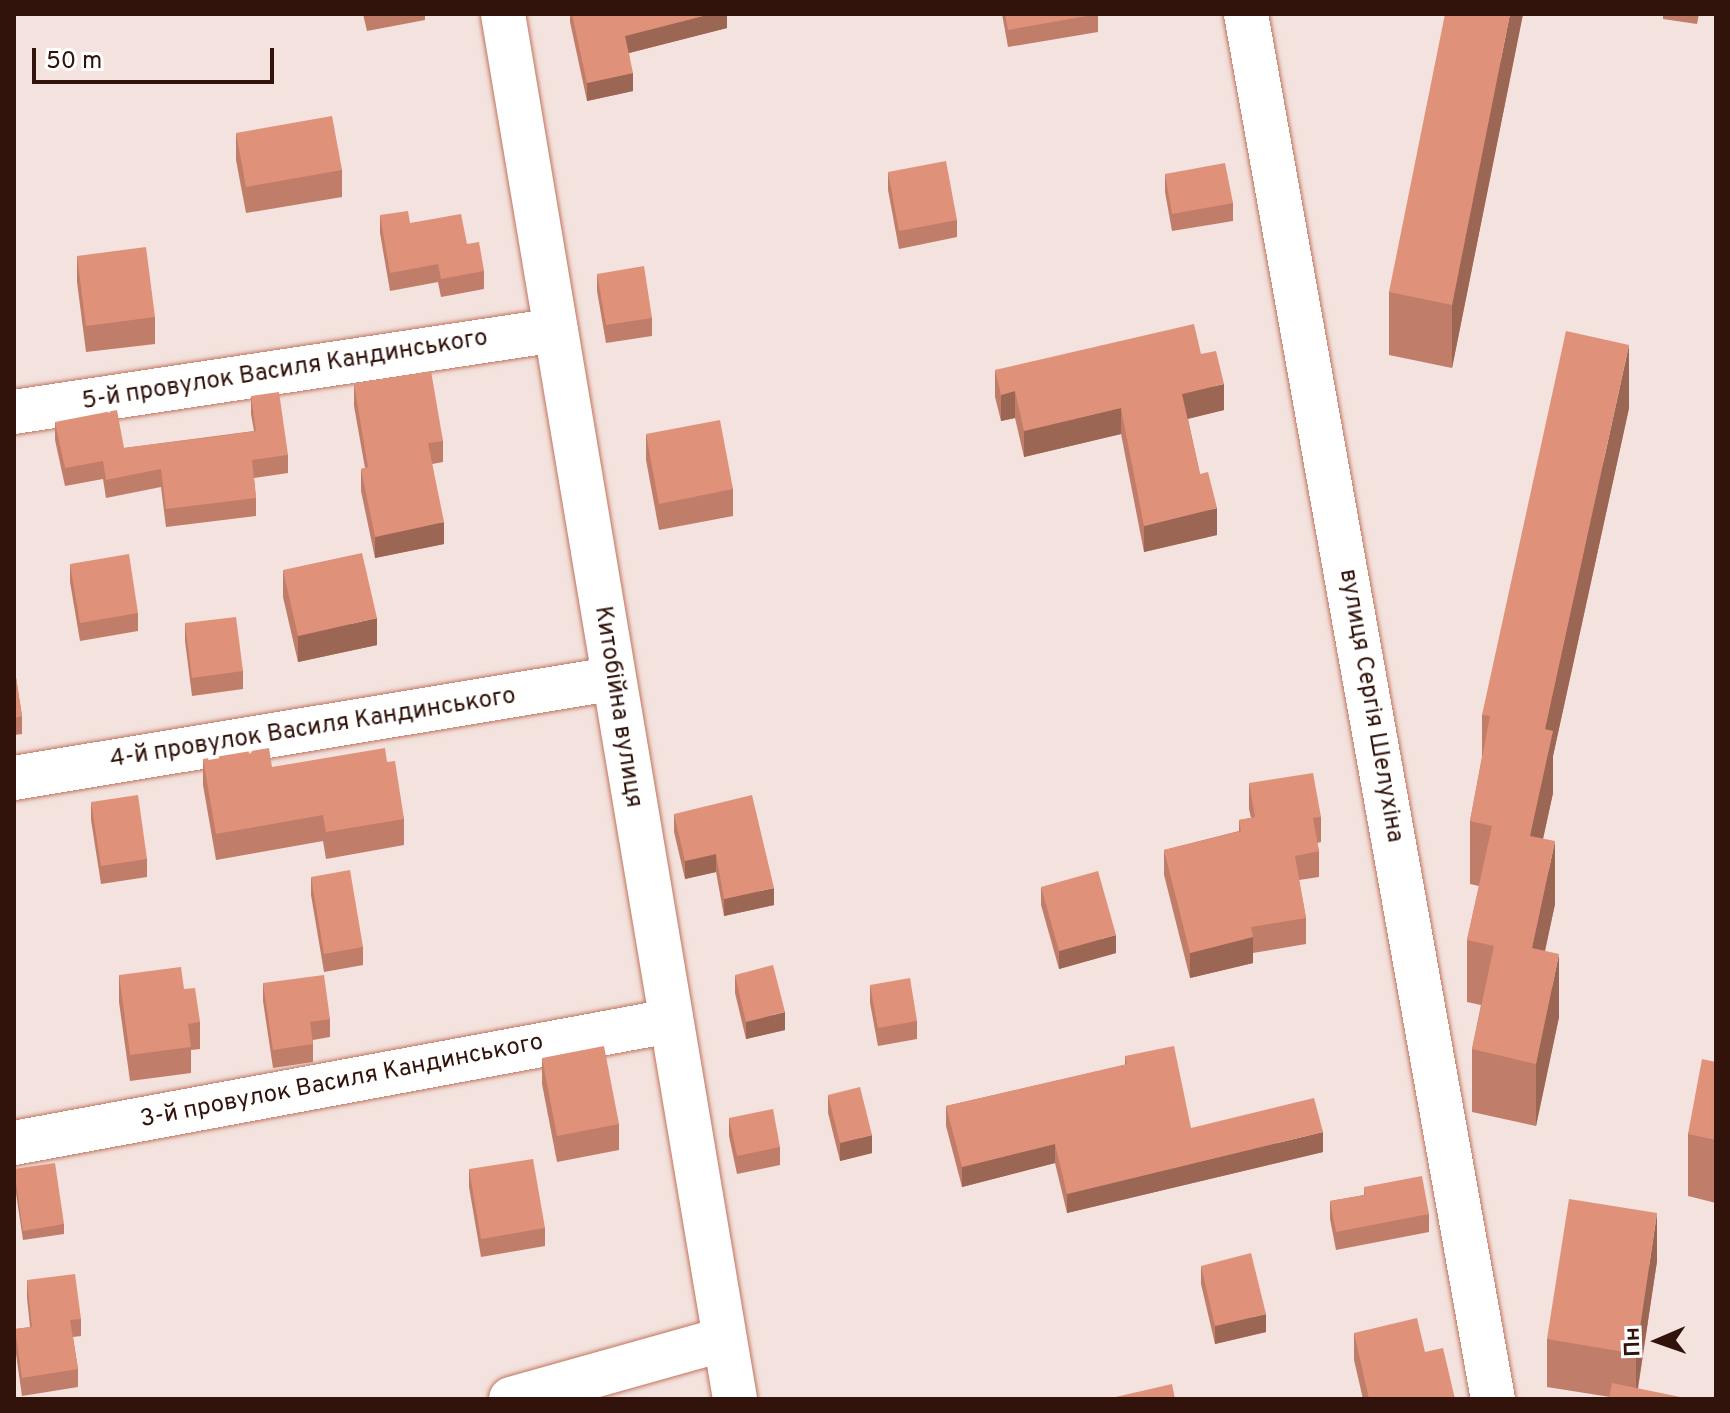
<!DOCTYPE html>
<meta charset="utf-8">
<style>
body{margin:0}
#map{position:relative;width:1730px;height:1413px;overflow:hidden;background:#f3e2dd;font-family:Overpass,sans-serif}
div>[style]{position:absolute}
.roads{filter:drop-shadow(0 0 2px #c1745e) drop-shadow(0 0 2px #c1745e)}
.minor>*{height:44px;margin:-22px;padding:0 22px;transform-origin:22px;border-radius:22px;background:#fff}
.wall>*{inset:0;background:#c07d69}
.shaded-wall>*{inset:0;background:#9c6655}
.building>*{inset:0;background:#df917a}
span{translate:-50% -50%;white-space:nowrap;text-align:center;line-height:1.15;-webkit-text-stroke:8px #fff;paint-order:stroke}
.street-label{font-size:24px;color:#31130b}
.frame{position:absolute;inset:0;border:16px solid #31130b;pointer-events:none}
.north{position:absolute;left:1618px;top:1301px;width:80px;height:80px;-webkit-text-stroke:6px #fff;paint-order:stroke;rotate:268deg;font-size:22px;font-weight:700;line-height:32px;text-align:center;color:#31130b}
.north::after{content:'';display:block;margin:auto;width:28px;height:36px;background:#31130b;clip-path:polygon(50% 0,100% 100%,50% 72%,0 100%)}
.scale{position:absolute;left:32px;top:48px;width:242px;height:36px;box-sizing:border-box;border:4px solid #31130b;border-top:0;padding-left:10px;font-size:24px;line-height:28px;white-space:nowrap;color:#31130b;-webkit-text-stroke:6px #fff;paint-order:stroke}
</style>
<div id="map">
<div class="roads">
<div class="minor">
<i style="left:503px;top:14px;width:1404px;rotate:80.49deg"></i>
<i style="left:1246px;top:14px;width:1407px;rotate:79.89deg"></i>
<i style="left:14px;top:412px;width:548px;rotate:-8.6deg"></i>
<i style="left:14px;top:778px;width:605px;rotate:-9.42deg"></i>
<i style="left:14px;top:1143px;width:667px;rotate:-10.54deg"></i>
<i style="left:511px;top:1399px;width:221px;rotate:-15.7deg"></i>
</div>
</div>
<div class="wall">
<i style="clip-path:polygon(363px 14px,425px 14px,425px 20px,367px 31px)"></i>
<i style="clip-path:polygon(570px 14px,727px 14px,727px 28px,629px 53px,633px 91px,587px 101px,570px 22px)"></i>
<i style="clip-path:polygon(1002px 14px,1098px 14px,1098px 32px,1008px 47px)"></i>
<i style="clip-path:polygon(1523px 14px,1452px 368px,1389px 355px,1389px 292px)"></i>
<i style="clip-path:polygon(1663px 14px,1699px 14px,1697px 24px,1663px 19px)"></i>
<i style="clip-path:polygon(236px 133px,342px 170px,342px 197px,246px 213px,236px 160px)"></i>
<i style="clip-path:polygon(888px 172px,957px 220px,957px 237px,899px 249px,888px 190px)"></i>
<i style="clip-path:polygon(1165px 174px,1233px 203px,1233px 221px,1172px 231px,1165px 192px)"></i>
<i style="clip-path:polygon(380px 215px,410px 223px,467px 244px,484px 271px,484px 289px,441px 297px,438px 282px,390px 291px,380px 233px)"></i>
<i style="clip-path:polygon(77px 256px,155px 317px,155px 344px,86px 352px,77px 282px)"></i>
<i style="clip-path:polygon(597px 274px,652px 318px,652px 336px,606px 343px,597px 291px)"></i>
<i style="clip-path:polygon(1201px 354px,1224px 410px,1188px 419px,1200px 474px,1217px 535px,1144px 552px,1121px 434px,1024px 457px,1015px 418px,1001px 421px,995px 397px,995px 370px)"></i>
<i style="clip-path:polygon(354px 384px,443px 441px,443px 462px,432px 464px,444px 544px,375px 558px,361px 491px,361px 469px,365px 468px,354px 406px)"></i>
<i style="clip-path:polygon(251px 396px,288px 455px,288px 473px,254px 478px,256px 498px,256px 516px,166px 527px,161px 487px,106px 498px,103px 479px,65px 486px,55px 440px,55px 422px,124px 448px,254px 431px,251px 414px)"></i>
<i style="clip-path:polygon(1629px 408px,1553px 756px,1553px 793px,1543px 839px,1555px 904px,1545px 951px,1559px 1017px,1536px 1126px,1472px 1112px,1472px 1049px,1481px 1005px,1467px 1002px,1467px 940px,1479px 886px,1470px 884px,1470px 821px,1482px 757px,1482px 715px)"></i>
<i style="clip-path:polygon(646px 434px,733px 489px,733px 516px,659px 530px,646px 460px)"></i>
<i style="clip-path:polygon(70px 564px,138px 613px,138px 631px,80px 641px,70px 582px)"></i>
<i style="clip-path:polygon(283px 570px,377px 645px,298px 662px,283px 597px)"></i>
<i style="clip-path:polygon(185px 623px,243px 671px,243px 689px,192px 696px,185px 641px)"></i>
<i style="clip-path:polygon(14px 665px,22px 716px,22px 734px,14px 735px)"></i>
<i style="clip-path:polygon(203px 759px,272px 767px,387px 762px,404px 819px,404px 845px,326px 859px,323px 841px,216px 860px,203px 785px)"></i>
<i style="clip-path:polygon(1249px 783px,1321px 817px,1321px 842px,1317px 843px,1319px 851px,1319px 877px,1299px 880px,1306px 918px,1306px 944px,1253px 953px,1253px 963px,1190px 978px,1164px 875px,1164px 850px,1239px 831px,1239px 820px,1251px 818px,1249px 809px)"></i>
<i style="clip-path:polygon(91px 802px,147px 859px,147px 877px,101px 884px,91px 820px)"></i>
<i style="clip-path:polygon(674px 814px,774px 905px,724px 916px,716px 872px,685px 879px,674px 832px)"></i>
<i style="clip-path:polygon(311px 877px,363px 947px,363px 965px,324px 972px,311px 895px)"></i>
<i style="clip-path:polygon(1041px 887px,1116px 953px,1059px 969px,1041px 905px)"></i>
<i style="clip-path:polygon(119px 975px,184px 989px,200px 1022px,200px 1049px,191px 1050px,191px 1073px,130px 1081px,119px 1002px)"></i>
<i style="clip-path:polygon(735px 975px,785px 1030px,746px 1039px,735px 993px)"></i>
<i style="clip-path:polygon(263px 983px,330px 1019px,330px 1037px,313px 1040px,313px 1062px,273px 1068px,263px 1001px)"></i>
<i style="clip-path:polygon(870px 985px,917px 1021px,917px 1039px,878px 1046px,870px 1003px)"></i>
<i style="clip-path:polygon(1125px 1056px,1191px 1128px,1323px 1152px,1067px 1213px,1055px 1163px,962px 1187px,946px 1126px,946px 1106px,1125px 1065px)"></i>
<i style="clip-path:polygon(542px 1058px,619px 1124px,619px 1150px,557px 1162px,542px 1084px)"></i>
<i style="clip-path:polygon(1716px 1062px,1716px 1203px,1688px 1196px,1688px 1134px)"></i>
<i style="clip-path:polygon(828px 1095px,872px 1153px,840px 1161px,828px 1113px)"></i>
<i style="clip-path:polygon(729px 1118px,780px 1147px,780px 1165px,737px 1174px,729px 1136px)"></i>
<i style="clip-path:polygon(14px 1169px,64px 1224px,64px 1234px,23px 1240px,14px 1180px)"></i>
<i style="clip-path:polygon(469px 1169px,545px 1228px,545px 1246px,481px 1257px,469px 1187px)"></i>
<i style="clip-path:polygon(1364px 1187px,1429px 1214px,1429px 1232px,1336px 1250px,1330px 1219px,1330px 1201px,1364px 1195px)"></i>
<i style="clip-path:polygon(1657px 1261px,1638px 1389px,1610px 1397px,1547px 1387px,1547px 1339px)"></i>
<i style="clip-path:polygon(1201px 1266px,1266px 1332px,1215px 1344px,1201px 1284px)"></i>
<i style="clip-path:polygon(27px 1280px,81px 1319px,81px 1336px,73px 1337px,78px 1369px,78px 1387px,22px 1396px,15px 1347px,15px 1329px,30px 1327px,27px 1298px)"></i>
<i style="clip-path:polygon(1354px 1333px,1425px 1352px,1455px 1399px,1363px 1399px,1354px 1360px)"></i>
</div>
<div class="shaded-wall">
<i style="clip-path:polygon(711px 14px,727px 14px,727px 28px,625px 54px,625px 36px)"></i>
<i style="clip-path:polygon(1510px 14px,1523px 14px,1452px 368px,1452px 305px)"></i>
<i style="clip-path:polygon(633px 73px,633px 91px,587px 101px,587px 83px)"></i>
<i style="clip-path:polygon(1629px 345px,1629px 408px,1553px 756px,1553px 793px,1530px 898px,1530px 836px,1545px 729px)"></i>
<i style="clip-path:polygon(1224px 384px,1224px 410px,1182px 420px,1182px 394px)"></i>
<i style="clip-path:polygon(1015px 391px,1015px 418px,1001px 421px,1001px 395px)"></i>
<i style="clip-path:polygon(1121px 408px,1121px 434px,1024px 457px,1024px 431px)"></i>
<i style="clip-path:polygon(1217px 508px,1217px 535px,1144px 552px,1144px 526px)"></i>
<i style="clip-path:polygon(444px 522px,444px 544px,375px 558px,375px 537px)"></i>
<i style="clip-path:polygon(377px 618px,377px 645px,298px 662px,298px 636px)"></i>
<i style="clip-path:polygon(1555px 841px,1555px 904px,1532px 1010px,1532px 948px)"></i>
<i style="clip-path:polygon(716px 854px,716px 872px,685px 879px,685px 861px)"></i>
<i style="clip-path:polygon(774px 888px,774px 905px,724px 916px,724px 899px)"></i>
<i style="clip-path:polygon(1116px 935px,1116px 953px,1059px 969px,1059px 951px)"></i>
<i style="clip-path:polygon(1253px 937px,1253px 963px,1190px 978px,1190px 953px)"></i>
<i style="clip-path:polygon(1559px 954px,1559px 1017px,1536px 1126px,1536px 1064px)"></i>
<i style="clip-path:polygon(785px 1012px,785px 1030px,746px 1039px,746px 1022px)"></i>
<i style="clip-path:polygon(1323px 1132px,1323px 1152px,1067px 1213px,1067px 1194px)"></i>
<i style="clip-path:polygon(872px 1135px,872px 1153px,840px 1161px,840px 1143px)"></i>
<i style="clip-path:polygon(1055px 1144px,1055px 1163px,962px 1187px,962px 1167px)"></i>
<i style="clip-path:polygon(1657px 1213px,1657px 1261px,1636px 1399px,1636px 1354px)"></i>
<i style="clip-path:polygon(1266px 1314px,1266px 1332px,1215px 1344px,1215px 1326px)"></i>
</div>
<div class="building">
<i style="clip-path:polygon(572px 14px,711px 14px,625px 36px,633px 73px,587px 83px)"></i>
<i style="clip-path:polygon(1005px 14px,1098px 14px,1008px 30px)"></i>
<i style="clip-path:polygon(1445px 14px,1510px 14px,1452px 305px,1389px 292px)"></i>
<i style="clip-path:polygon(332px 116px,342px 170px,246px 187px,236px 133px)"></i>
<i style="clip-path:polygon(946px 161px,957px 220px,899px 231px,888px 172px)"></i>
<i style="clip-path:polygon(1225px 163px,1233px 203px,1172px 214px,1165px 174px)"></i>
<i style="clip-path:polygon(408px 211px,410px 223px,461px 214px,467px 244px,479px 242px,484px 271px,441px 279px,438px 264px,390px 273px,380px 215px)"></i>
<i style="clip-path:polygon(146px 247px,155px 317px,86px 326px,77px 256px)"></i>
<i style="clip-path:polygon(644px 266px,652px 318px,606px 325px,597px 274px)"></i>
<i style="clip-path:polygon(1194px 324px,1201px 354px,1216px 351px,1224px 384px,1182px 394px,1200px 474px,1208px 472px,1217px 508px,1144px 526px,1121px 408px,1024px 431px,1015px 391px,1001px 395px,995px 370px)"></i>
<i style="clip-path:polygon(1566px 331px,1629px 345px,1545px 729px,1553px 731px,1530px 836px,1555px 841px,1532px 948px,1559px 954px,1536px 1064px,1472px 1049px,1494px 946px,1467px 940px,1492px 826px,1470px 821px,1490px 716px,1482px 715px)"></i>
<i style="clip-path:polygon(431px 371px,443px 441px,428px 443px,444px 522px,375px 537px,361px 469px,368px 467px,354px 384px)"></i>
<i style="clip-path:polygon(279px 392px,288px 455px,252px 460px,256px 498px,166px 509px,161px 469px,106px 480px,103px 461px,65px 468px,55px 422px,117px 410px,124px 448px,204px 438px,256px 431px,251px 396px)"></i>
<i style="clip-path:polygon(720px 420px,733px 489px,659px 504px,646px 434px)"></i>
<i style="clip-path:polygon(362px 553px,377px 618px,298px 636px,283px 570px)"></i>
<i style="clip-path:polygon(129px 554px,138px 613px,80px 623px,70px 564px)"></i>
<i style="clip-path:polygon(236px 617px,243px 671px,192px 678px,185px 623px)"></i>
<i style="clip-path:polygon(14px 665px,22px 716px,14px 718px)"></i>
<i style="clip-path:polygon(269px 748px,272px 767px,385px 748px,387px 762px,395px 761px,404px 819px,326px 832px,323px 815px,216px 834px,203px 759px)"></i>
<i style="clip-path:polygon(1313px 773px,1321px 817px,1313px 818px,1319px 851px,1295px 856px,1306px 918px,1251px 927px,1253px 937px,1190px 953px,1164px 850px,1241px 831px,1239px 820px,1255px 817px,1249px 783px)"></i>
<i style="clip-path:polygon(138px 795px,147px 859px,101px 866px,91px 802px)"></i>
<i style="clip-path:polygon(752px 795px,774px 888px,724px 899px,716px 854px,685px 861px,674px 814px)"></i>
<i style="clip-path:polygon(350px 870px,363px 947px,324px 954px,311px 877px)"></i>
<i style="clip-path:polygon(1098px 871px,1116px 935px,1059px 951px,1041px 887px)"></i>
<i style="clip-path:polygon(773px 965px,785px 1012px,746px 1022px,735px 975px)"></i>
<i style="clip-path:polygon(181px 967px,184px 989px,195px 988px,200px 1022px,188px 1024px,191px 1047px,130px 1055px,119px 975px)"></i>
<i style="clip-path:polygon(324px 975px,330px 1019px,310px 1022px,313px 1044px,273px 1050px,263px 983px)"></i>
<i style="clip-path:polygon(910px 978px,917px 1021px,878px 1028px,870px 985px)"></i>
<i style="clip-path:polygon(604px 1046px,619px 1124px,557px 1136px,542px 1058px)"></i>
<i style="clip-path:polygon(1174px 1046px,1191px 1128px,1314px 1098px,1323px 1132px,1067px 1194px,1055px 1144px,962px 1167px,946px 1106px,1127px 1064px,1125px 1056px)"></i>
<i style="clip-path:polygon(1702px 1059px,1716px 1062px,1716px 1140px,1688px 1134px)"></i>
<i style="clip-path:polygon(860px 1087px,872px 1135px,840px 1143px,828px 1095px)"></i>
<i style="clip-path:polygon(773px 1109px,780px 1147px,737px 1156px,729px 1118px)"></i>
<i style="clip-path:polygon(533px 1159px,545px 1228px,481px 1239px,469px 1169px)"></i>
<i style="clip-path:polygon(55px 1163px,64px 1224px,23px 1231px,14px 1169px)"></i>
<i style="clip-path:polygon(1422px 1176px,1429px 1214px,1336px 1232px,1330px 1201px,1365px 1195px,1364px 1187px)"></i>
<i style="clip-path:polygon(1569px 1199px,1657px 1213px,1636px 1354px,1547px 1339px)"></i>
<i style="clip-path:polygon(1251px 1253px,1266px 1314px,1215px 1326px,1201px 1266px)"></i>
<i style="clip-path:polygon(75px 1274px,81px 1319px,70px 1320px,78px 1369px,22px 1378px,15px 1329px,32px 1327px,27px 1280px)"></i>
<i style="clip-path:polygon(1417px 1318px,1425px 1352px,1443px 1348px,1455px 1399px,1369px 1399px,1354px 1333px)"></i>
<i style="clip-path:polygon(1612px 1383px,1690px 1399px,1609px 1399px)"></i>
<i style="clip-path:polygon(1172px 1384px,1175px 1399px,1107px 1399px)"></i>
</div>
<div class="street-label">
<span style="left:285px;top:371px;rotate:-9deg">5-й провулок Василя Кандинського</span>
<span style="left:1370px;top:706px;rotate:80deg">вулиця Сергія Шелухіна</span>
<span style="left:617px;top:707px;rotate:81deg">Китобійна вулиця</span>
<span style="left:313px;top:729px;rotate:-9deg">4-й провулок Василя Кандинського</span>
<span style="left:342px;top:1082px;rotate:-11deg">3-й провулок Василя Кандинського</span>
</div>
<div class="frame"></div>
<div class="north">Пн</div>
<div class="scale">50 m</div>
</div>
